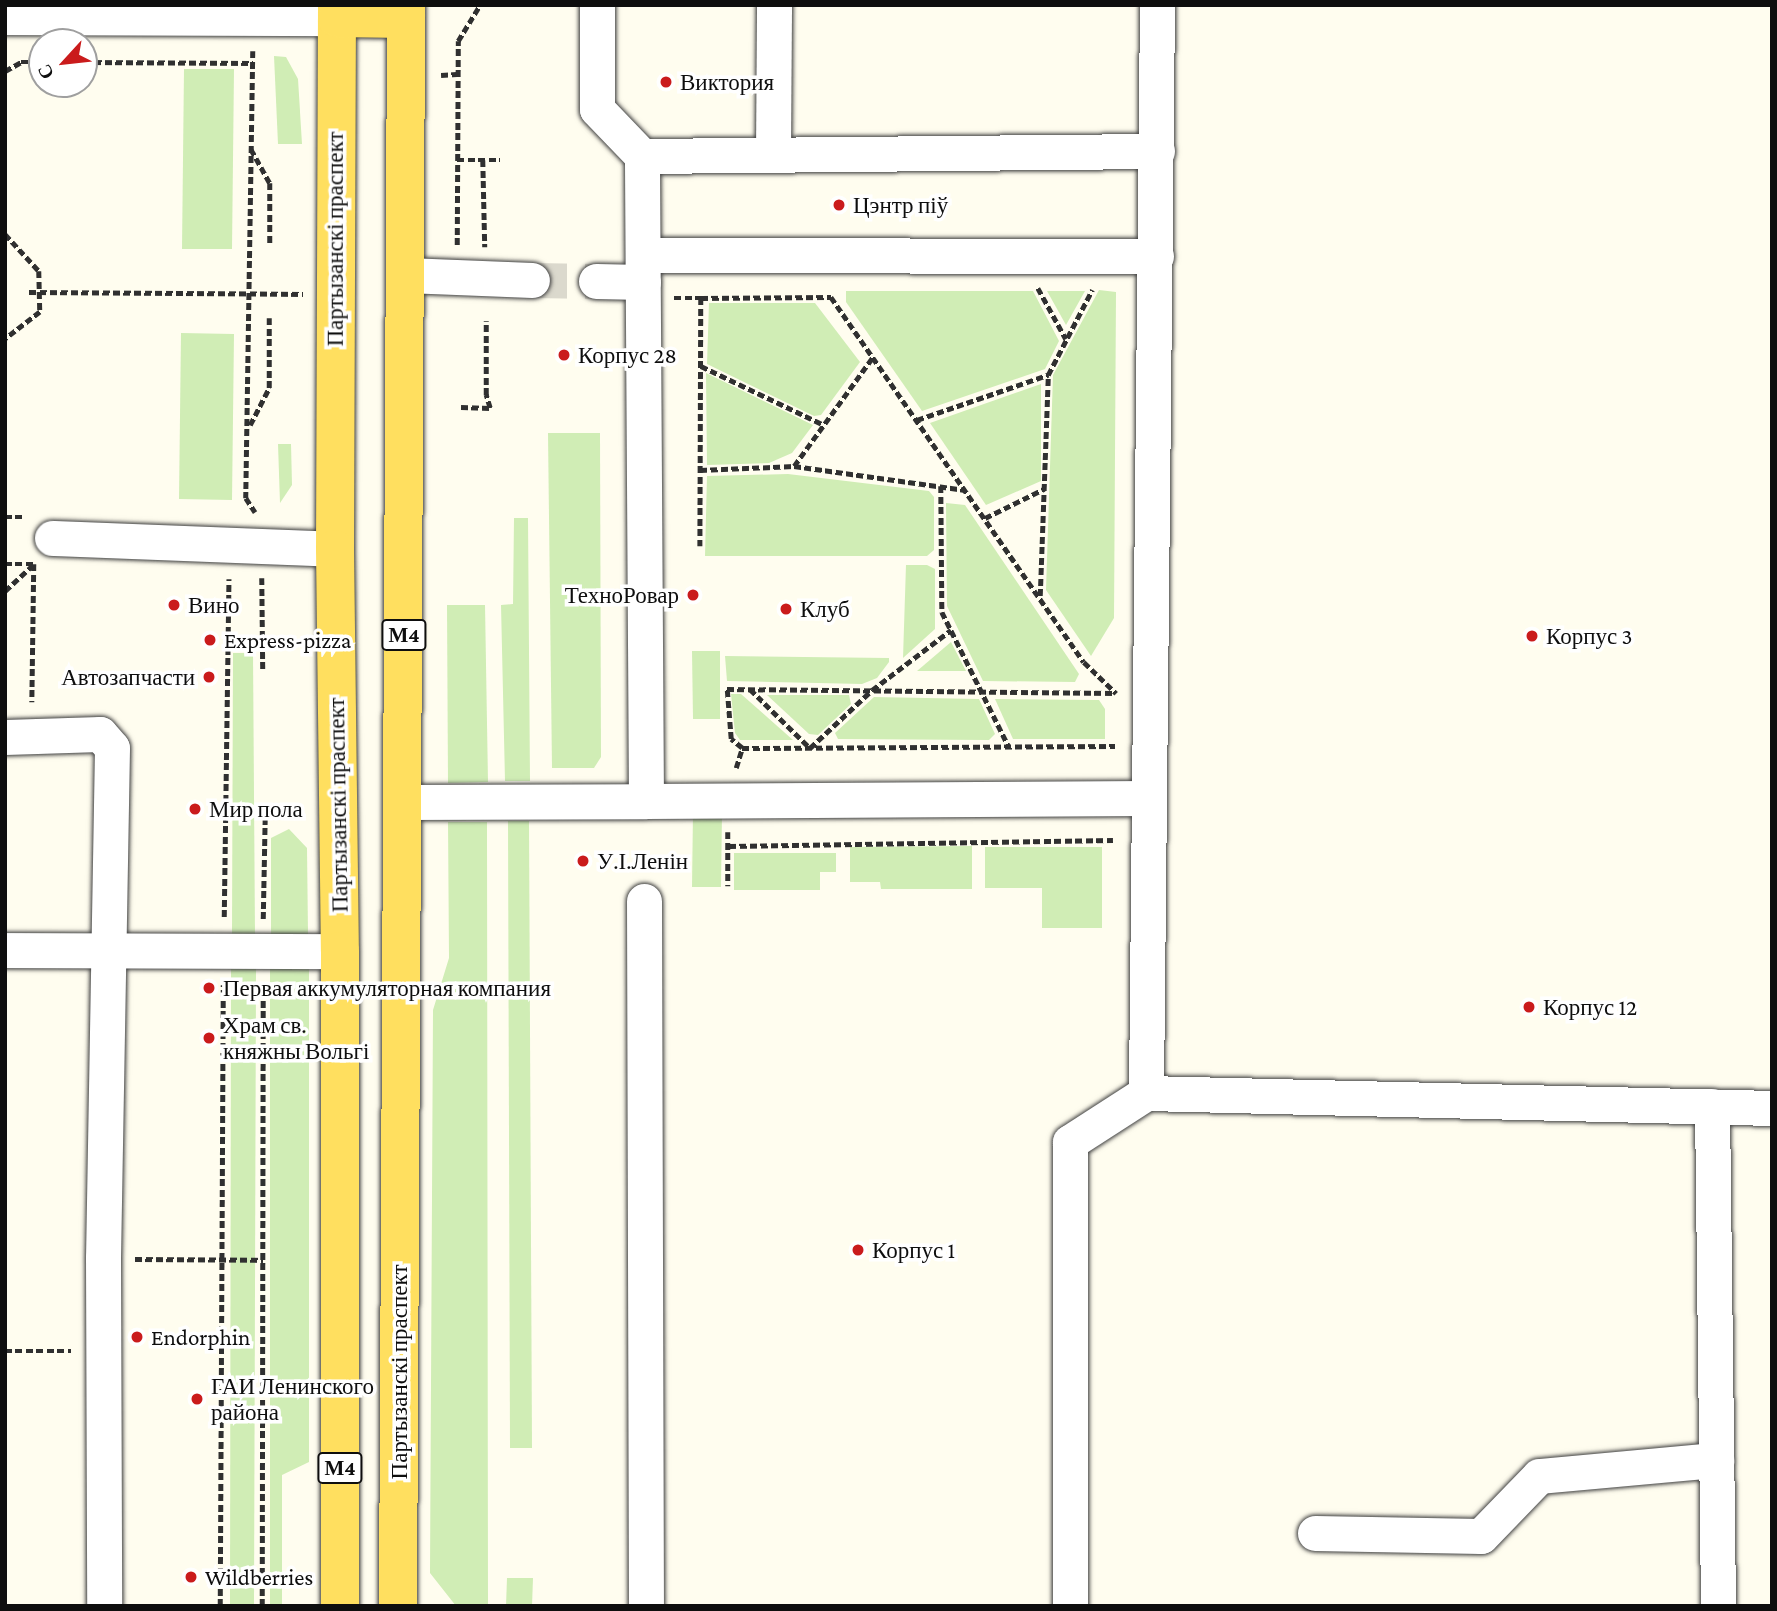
<!DOCTYPE html>
<meta charset="utf-8">
<style>
body{margin:0}
#map{position:relative;width:1777px;height:1611px;overflow:hidden;background:#fffdef;font-family:"Crimson Pro",serif}
div>[style]{position:absolute}
.green>*{inset:0;background:#d0edb5}
.minor-tunnel>*{height:35px;margin-top:-17.5px;transform-origin:0;background:repeating-linear-gradient(90deg,#dbd9cd 0 35px,transparent 0 53px)}
.path>*{height:4.5px;margin-top:-2.25px;transform-origin:0;background:repeating-linear-gradient(90deg,#303030 0 7px,transparent 0 10.5px)}
.roads{filter:drop-shadow(0 0 2px #414141) drop-shadow(0 0 2px #414141)}
.minor>*{height:35px;margin:-17.5px;padding:0 17.5px;transform-origin:17.5px;border-radius:17.5px;background:#fff}
.major>*{height:38px;margin:-19px;padding:0 19px;transform-origin:19px;border-radius:19px;background:#ffdf5f}
.dots>*{width:19px;height:19px;translate:-50% -50%;box-sizing:border-box;border:4px solid #fff;border-radius:50%}
span{translate:-50% -50%;white-space:nowrap;text-align:center;line-height:1.15;-webkit-text-stroke:7px #fff;paint-order:stroke}
.shield-label span{padding:2px 5px;background:#fff;border:2px solid;border-radius:5px;-webkit-text-stroke-width:0}
.shield-label{font-size:21px;color:#0e0e0e;font-weight:700}
.poi-label{font-size:23px;color:#0e0e0e}
.left{translate:0 -50%;text-align:left}
.right{translate:-100% -50%;text-align:right}
.street-label{font-size:23px;color:#0e0e0e}
.frame{position:absolute;inset:0;border:7px solid #0e0e0e;pointer-events:none}
.north{position:absolute;left:28px;top:28px;width:70px;height:70px;box-sizing:border-box;background:#fff;border:2px solid #9f9f9f;border-radius:50%;rotate:243deg;font-size:19px;font-weight:700;line-height:28px;text-align:center;color:#0e0e0e}
.north::after{content:'';display:block;margin:auto;width:24px;height:32px;background:#ca1b1c;clip-path:polygon(50% 0,100% 100%,50% 72%,0 100%)}
</style>
<div id="map">
<div class="green">
<i style="clip-path:polygon(274px 56px,286px 57px,298px 79px,302px 144px,278px 144px)"></i>
<i style="clip-path:polygon(184px 69px,234px 69px,232px 249px,182px 249px)"></i>
<i style="clip-path:polygon(1099px 290px,1116px 292px,1114px 618px,1091px 656px,1046px 590px,1053px 375px)"></i>
<i style="clip-path:polygon(846px 291px,1033px 291px,1059px 341px,1045px 369px,922px 411px,846px 302px)"></i>
<i style="clip-path:polygon(1047px 291px,1085px 291px,1066px 325px)"></i>
<i style="clip-path:polygon(709px 303px,815px 303px,860px 362px,821px 415px,814px 416px,707px 364px)"></i>
<i style="clip-path:polygon(181px 333px,234px 334px,232px 500px,179px 499px)"></i>
<i style="clip-path:polygon(706px 373px,813px 425px,792px 453px,769px 463px,707px 465px)"></i>
<i style="clip-path:polygon(1041px 384px,1041px 481px,986px 505px,930px 423px)"></i>
<i style="clip-path:polygon(600px 433px,601px 757px,594px 768px,552px 768px,548px 433px)"></i>
<i style="clip-path:polygon(278px 444px,291px 444px,292px 485px,280px 503px)"></i>
<i style="clip-path:polygon(788px 474px,929px 491px,934px 497px,934px 550px,927px 556px,705px 556px,707px 476px)"></i>
<i style="clip-path:polygon(946px 503px,965px 505px,1079px 674px,1075px 682px,983px 681px,947px 606px)"></i>
<i style="clip-path:polygon(514px 518px,528px 518px,530px 781px,505px 781px,501px 605px,513px 604px)"></i>
<i style="clip-path:polygon(906px 565px,927px 565px,935px 569px,935px 629px,903px 658px)"></i>
<i style="clip-path:polygon(447px 605px,485px 605px,488px 782px,448px 783px)"></i>
<i style="clip-path:polygon(951px 642px,966px 671px,917px 671px)"></i>
<i style="clip-path:polygon(692px 651px,720px 651px,720px 719px,693px 719px)"></i>
<i style="clip-path:polygon(233px 653px,253px 653px,255px 936px,232px 935px)"></i>
<i style="clip-path:polygon(725px 656px,889px 658px,889px 662px,877px 678px,862px 684px,727px 681px)"></i>
<i style="clip-path:polygon(731px 694px,741px 694px,793px 740px,740px 740px,735px 733px)"></i>
<i style="clip-path:polygon(767px 695px,849px 695px,851px 704px,818px 735px,809px 734px)"></i>
<i style="clip-path:polygon(874px 697px,979px 699px,995px 734px,989px 740px,838px 739px,835px 733px)"></i>
<i style="clip-path:polygon(995px 699px,1099px 700px,1105px 709px,1105px 739px,1013px 739px)"></i>
<i style="clip-path:polygon(693px 812px,722px 812px,721px 887px,692px 887px)"></i>
<i style="clip-path:polygon(508px 821px,529px 821px,532px 1448px,510px 1448px)"></i>
<i style="clip-path:polygon(448px 822px,487px 822px,488px 1606px,456px 1606px,430px 1573px,433px 1010px,449px 958px)"></i>
<i style="clip-path:polygon(289px 829px,307px 848px,308px 935px,271px 935px,271px 838px)"></i>
<i style="clip-path:polygon(972px 846px,972px 889px,881px 889px,880px 882px,850px 882px,850px 847px)"></i>
<i style="clip-path:polygon(985px 847px,1102px 847px,1102px 928px,1042px 928px,1042px 888px,985px 888px)"></i>
<i style="clip-path:polygon(734px 853px,836px 853px,836px 872px,820px 872px,820px 890px,734px 890px)"></i>
<i style="clip-path:polygon(270px 967px,309px 967px,309px 1462px,282px 1475px,282px 1606px,270px 1606px)"></i>
<i style="clip-path:polygon(231px 969px,256px 969px,254px 1606px,230px 1606px)"></i>
<i style="clip-path:polygon(507px 1578px,533px 1578px,532px 1606px,506px 1606px)"></i>
</div>
<div class="minor-tunnel">
<i style="left:532px;top:280px;width:64px;rotate:0.9deg"></i>
</div>
<div class="path">
<i style="left:253px;top:51px;width:447px;rotate:90.9deg"></i>
<i style="left:246px;top:498px;width:17px;rotate:57deg"></i>
<i style="left:84px;top:62px;width:169px;rotate:0.3deg"></i>
<i style="left:5px;top:71px;width:18px;rotate:-29deg"></i>
<i style="left:21px;top:62px;width:21px"></i>
<i style="left:441px;top:75px;width:16px;rotate:-4deg"></i>
<i style="left:251px;top:149px;width:39px;rotate:61deg"></i>
<i style="left:270px;top:183px;width:62px;rotate:90deg"></i>
<i style="left:457px;top:160px;width:43px"></i>
<i style="left:483px;top:160px;width:87px;rotate:88.7deg"></i>
<i style="left:5px;top:234px;width:50px;rotate:47.4deg"></i>
<i style="left:39px;top:271px;width:41px;rotate:88.6deg"></i>
<i style="left:40px;top:312px;width:44px;rotate:142.4deg"></i>
<i style="left:457px;top:245px;width:204px;rotate:-89.7deg"></i>
<i style="left:458px;top:41px;width:42px;rotate:-58.6deg"></i>
<i style="left:1038px;top:288px;width:58px;rotate:61.2deg"></i>
<i style="left:29px;top:292px;width:274px;rotate:0.4deg"></i>
<i style="left:674px;top:298px;width:27px"></i>
<i style="left:701px;top:298px;width:248px;rotate:90.2deg"></i>
<i style="left:701px;top:298px;width:130px;rotate:-0.4deg"></i>
<i style="left:831px;top:297px;width:444px;rotate:55.3deg"></i>
<i style="left:1084px;top:662px;width:45px;rotate:44.1deg"></i>
<i style="left:701px;top:366px;width:136px;rotate:25.6deg"></i>
<i style="left:461px;top:407px;width:29px;rotate:2deg"></i>
<i style="left:490px;top:408px;width:14px;rotate:-107deg"></i>
<i style="left:486px;top:395px;width:74px;rotate:-90deg"></i>
<i style="left:917px;top:420px;width:139px;rotate:-19deg"></i>
<i style="left:250px;top:425px;width:42px;rotate:-62.8deg"></i>
<i style="left:269px;top:388px;width:70px;rotate:-90deg"></i>
<i style="left:794px;top:466px;width:135px;rotate:-54.1deg"></i>
<i style="left:700px;top:470px;width:94px;rotate:-2.4deg"></i>
<i style="left:794px;top:466px;width:173px;rotate:8deg"></i>
<i style="left:941px;top:486px;width:126px;rotate:89.5deg"></i>
<i style="left:942px;top:612px;width:151px;rotate:63.6deg"></i>
<i style="left:5px;top:517px;width:20px"></i>
<i style="left:985px;top:518px;width:66px;rotate:-26.2deg"></i>
<i style="left:5px;top:564px;width:29px"></i>
<i style="left:34px;top:564px;width:138px;rotate:90.8deg"></i>
<i style="left:262px;top:578px;width:93px;rotate:89.4deg"></i>
<i style="left:5px;top:591px;width:38px;rotate:-43deg"></i>
<i style="left:1040px;top:596px;width:221px;rotate:-87.9deg"></i>
<i style="left:1048px;top:375px;width:96px;rotate:-62.6deg"></i>
<i style="left:750px;top:689px;width:84px;rotate:44.5deg"></i>
<i style="left:810px;top:748px;width:85px;rotate:-43.1deg"></i>
<i style="left:872px;top:690px;width:99px;rotate:-37.2deg"></i>
<i style="left:742px;top:748px;width:373px;rotate:-0.3deg"></i>
<i style="left:736px;top:768px;width:21px;rotate:-73deg"></i>
<i style="left:742px;top:748px;width:14px;rotate:-141deg"></i>
<i style="left:731px;top:739px;width:50px;rotate:-94.6deg"></i>
<i style="left:727px;top:689px;width:388px;rotate:0.6deg"></i>
<i style="left:728px;top:832px;width:54px;rotate:90deg"></i>
<i style="left:729px;top:846px;width:384px;rotate:-0.9deg"></i>
<i style="left:224px;top:917px;width:338px;rotate:-89.2deg"></i>
<i style="left:263px;top:919px;width:105px;rotate:-88.9deg"></i>
<i style="left:135px;top:1259px;width:128px;rotate:0.4deg"></i>
<i style="left:5px;top:1351px;width:66px"></i>
<i style="left:220px;top:1606px;width:621px;rotate:-89.72deg"></i>
<i style="left:262px;top:1606px;width:622px;rotate:-89.91deg"></i>
</div>
<div class="roads">
<div class="minor">
<i style="left:1157px;top:5px;width:1088px;rotate:90.58deg"></i>
<i style="left:1146px;top:1093px;width:626px;rotate:1.37deg"></i>
<i style="left:5px;top:17px;width:332px;rotate:0.2deg"></i>
<i style="left:773px;top:153px;width:148px;rotate:-89.6deg"></i>
<i style="left:642px;top:156px;width:515px;rotate:-0.56deg"></i>
<i style="left:643px;top:255px;width:513px;rotate:0.11deg"></i>
<i style="left:406px;top:275px;width:126px;rotate:2.3deg"></i>
<i style="left:596px;top:281px;width:47px;rotate:1.2deg"></i>
<i style="left:52px;top:538px;width:283px;rotate:2.2deg"></i>
<i style="left:5px;top:737px;width:95px;rotate:-1.8deg"></i>
<i style="left:100px;top:734px;width:18px;rotate:49deg"></i>
<i style="left:112px;top:748px;width:510px;rotate:91.01deg"></i>
<i style="left:103px;top:1258px;width:348px;rotate:89.8deg"></i>
<i style="left:646px;top:801px;width:501px;rotate:-0.34deg"></i>
<i style="left:403px;top:802px;width:243px;rotate:-0.2deg"></i>
<i style="left:646px;top:801px;width:645px;rotate:-90.36deg"></i>
<i style="left:642px;top:156px;width:65px;rotate:-133.8deg"></i>
<i style="left:597px;top:109px;width:104px;rotate:-90deg"></i>
<i style="left:644px;top:901px;width:705px;rotate:89.84deg"></i>
<i style="left:5px;top:950px;width:335px;rotate:0.2deg"></i>
<i style="left:1712px;top:1106px;width:500px;rotate:89.31deg"></i>
<i style="left:1315px;top:1533px;width:166px;rotate:1deg"></i>
<i style="left:1481px;top:1536px;width:83px;rotate:-46deg"></i>
<i style="left:1539px;top:1476px;width:178px;rotate:-5.2deg"></i>
<i style="left:1070px;top:1606px;width:464px;rotate:-90deg"></i>
<i style="left:1070px;top:1142px;width:90px;rotate:-32.8deg"></i>
</div>
<div class="major">
<i style="left:337px;top:5px;width:544px;rotate:90.21deg"></i>
<i style="left:335px;top:549px;width:402px;rotate:89.3deg"></i>
<i style="left:340px;top:951px;width:655px;rotate:90deg"></i>
<i style="left:337px;top:18px;width:69px;rotate:0.8deg"></i>
<i style="left:398px;top:1606px;width:1601px;rotate:-89.71deg"></i>
</div>
</div>
<div class="dots">
<i style="left:666px;top:82px;background:#ca1b1c"></i>
<i style="left:839px;top:205px;background:#ca1b1c"></i>
<i style="left:564px;top:355px;background:#ca1b1c"></i>
<i style="left:693px;top:595px;background:#ca1b1c"></i>
<i style="left:174px;top:605px;background:#ca1b1c"></i>
<i style="left:786px;top:609px;background:#ca1b1c"></i>
<i style="left:1532px;top:636px;background:#ca1b1c"></i>
<i style="left:210px;top:640px;background:#ca1b1c"></i>
<i style="left:209px;top:677px;background:#ca1b1c"></i>
<i style="left:195px;top:809px;background:#ca1b1c"></i>
<i style="left:583px;top:861px;background:#ca1b1c"></i>
<i style="left:209px;top:988px;background:#ca1b1c"></i>
<i style="left:1529px;top:1007px;background:#ca1b1c"></i>
<i style="left:209px;top:1038px;background:#ca1b1c"></i>
<i style="left:858px;top:1250px;background:#ca1b1c"></i>
<i style="left:137px;top:1337px;background:#ca1b1c"></i>
<i style="left:197px;top:1399px;background:#ca1b1c"></i>
<i style="left:191px;top:1577px;background:#ca1b1c"></i>
</div>
<div class="shield-label">
<span style="left:404px;top:635px">М4</span>
<span style="left:340px;top:1468px">М4</span>
</div>
<div class="poi-label">
<span class="left" style="left:680px;top:82px">Виктория</span>
<span class="left" style="left:853px;top:205px">Цэнтр піў</span>
<span class="left" style="left:578px;top:355px">Корпус 28</span>
<span class="right" style="left:679px;top:595px">ТехноРовар</span>
<span class="left" style="left:188px;top:605px">Вино</span>
<span class="left" style="left:800px;top:609px">Клуб</span>
<span class="left" style="left:1546px;top:636px">Корпус 3</span>
<span class="left" style="left:224px;top:640px">Express-pizza</span>
<span class="right" style="left:195px;top:677px">Автозапчасти</span>
<span class="left" style="left:209px;top:809px">Мир пола</span>
<span class="left" style="left:597px;top:861px">У.І.Ленін</span>
<span class="left" style="left:223px;top:988px">Первая аккумуляторная компания</span>
<span class="left" style="left:1543px;top:1007px">Корпус 12</span>
<span class="left" style="left:223px;top:1038px">Храм св.<br>княжны Вольгі</span>
<span class="left" style="left:872px;top:1250px">Корпус 1</span>
<span class="left" style="left:151px;top:1337px">Endorphin</span>
<span class="left" style="left:211px;top:1399px">ГАИ Ленинского<br>района</span>
<span class="left" style="left:205px;top:1577px">Wildberries</span>
</div>
<div class="street-label">
<span style="left:335px;top:239px;rotate:-90deg">Партызанскі праспект</span>
<span style="left:338px;top:805px;rotate:-91deg">Партызанскі праспект</span>
<span style="left:399px;top:1372px;rotate:-90deg">Партызанскі праспект</span>
</div>
<div class="frame"></div>
<div class="north">С</div>
</div>
